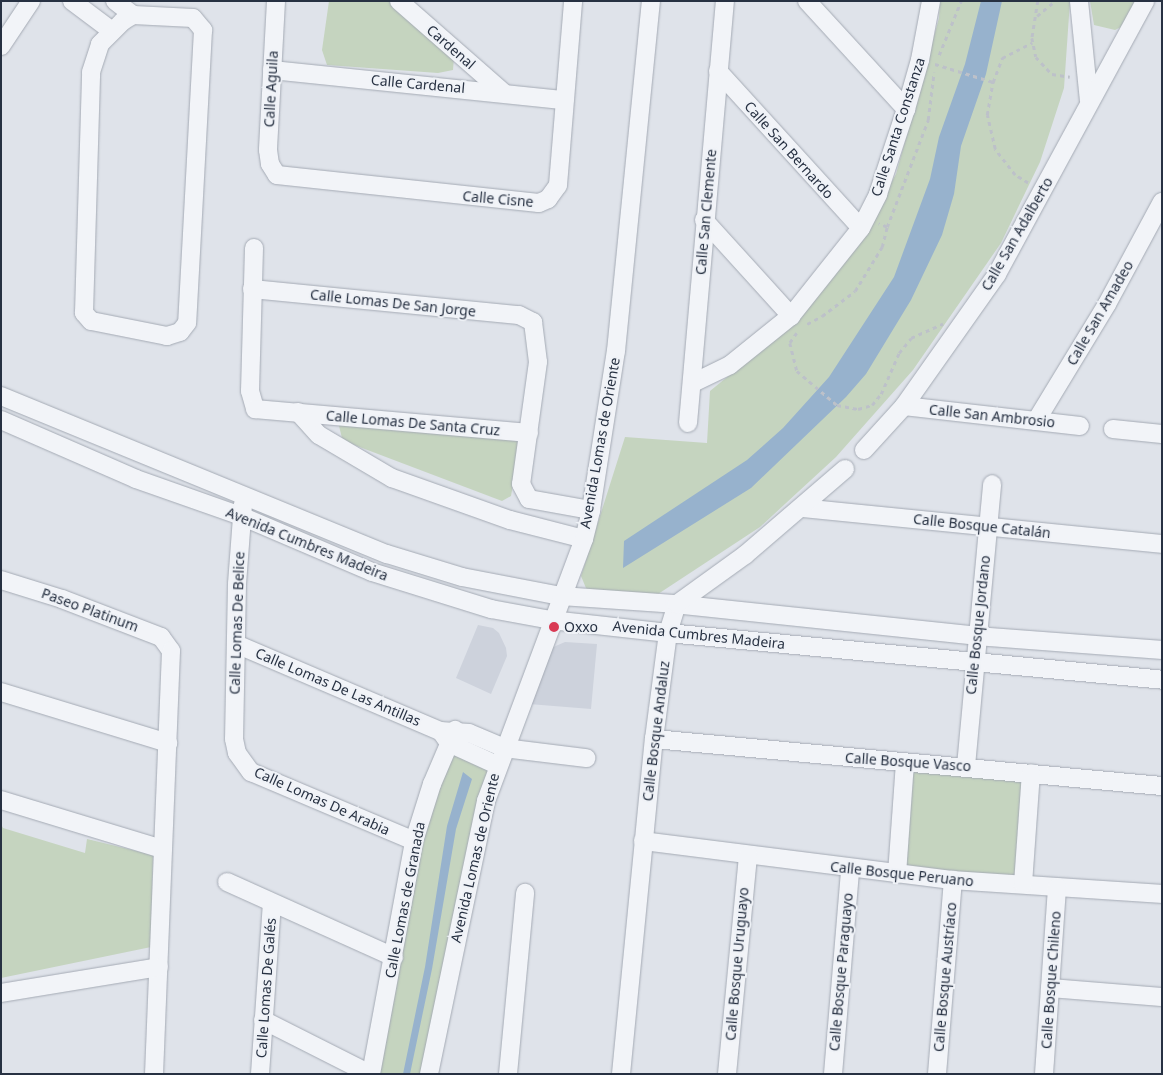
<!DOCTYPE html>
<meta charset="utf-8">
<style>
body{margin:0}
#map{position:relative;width:1163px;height:1075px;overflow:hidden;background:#dfe3ea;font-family:"Noto Sans",sans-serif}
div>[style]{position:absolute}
.built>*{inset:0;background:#cdd2dc}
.green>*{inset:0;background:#c5d4bf}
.water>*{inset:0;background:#97b2cd}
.path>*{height:2.5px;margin-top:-1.25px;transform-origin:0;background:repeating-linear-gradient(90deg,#bdc1c9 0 4px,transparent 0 8px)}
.roads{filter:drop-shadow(0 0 1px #a4aab4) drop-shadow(0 0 1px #a4aab4)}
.minor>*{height:18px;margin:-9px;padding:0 9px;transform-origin:9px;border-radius:9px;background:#f2f4f8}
.dots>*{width:14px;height:14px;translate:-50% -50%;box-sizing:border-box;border:2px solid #eff2f7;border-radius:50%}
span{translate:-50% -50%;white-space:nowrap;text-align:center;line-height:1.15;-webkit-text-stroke:4px #eff2f7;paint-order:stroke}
.street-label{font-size:14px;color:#273142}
.poi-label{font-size:14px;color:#273142}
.left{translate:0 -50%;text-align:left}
.frame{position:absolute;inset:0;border:2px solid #273142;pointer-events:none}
</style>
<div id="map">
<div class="built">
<i style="clip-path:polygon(478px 625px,493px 628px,499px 633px,506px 648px,507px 656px,491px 694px,456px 678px)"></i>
<i style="clip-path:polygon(565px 642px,597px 644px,591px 709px,529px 704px,549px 649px)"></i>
</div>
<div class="green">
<i style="clip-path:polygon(329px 1px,389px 1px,450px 52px,454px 57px,453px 70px,438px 73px,327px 65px,322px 50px)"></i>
<i style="clip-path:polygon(940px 1px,1070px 1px,1064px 88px,1040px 162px,1001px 243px,913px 370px,836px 457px,760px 527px,655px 596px,588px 593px,581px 576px,625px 437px,707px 443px,710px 391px,796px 321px,856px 247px,896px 174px,939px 18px)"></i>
<i style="clip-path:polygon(1090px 1px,1139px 1px,1125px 25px,1115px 30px,1094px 25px)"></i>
<i style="clip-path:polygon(343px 416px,521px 437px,511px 496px,502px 501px,349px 443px,342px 438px,339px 426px)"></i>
<i style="clip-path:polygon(449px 743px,497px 765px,429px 1074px,371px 1074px,414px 841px)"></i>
<i style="clip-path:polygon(905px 763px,1031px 773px,1023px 884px,897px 874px)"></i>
<i style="clip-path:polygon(1px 824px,3px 828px,85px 853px,87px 839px,153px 855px,151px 947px,1px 978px)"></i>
</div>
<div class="water">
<i style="clip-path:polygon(981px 1px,1002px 1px,986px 74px,961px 146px,954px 194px,942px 235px,911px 300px,866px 374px,846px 397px,751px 488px,623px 568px,624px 541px,747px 460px,783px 428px,829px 377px,894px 277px,930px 179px,939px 137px,965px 64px)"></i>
<i style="clip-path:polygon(463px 772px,472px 779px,456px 829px,432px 969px,410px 1074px,403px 1074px,425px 967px,447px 826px)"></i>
</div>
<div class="path">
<i style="left:1038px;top:1px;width:37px;rotate:99deg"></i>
<i style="left:1032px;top:38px;width:19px;rotate:78deg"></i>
<i style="left:1036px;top:57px;width:23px;rotate:47deg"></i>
<i style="left:1052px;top:74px;width:18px;rotate:9deg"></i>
<i style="left:1037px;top:16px;width:23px;rotate:-40deg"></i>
<i style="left:939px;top:55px;width:58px;rotate:-67.8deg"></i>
<i style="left:935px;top:64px;width:61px;rotate:17.2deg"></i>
<i style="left:1028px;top:183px;width:15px;rotate:-148deg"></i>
<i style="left:1015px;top:175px;width:33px;rotate:-128deg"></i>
<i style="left:995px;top:149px;width:35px;rotate:-103deg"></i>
<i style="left:987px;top:115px;width:34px;rotate:-80deg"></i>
<i style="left:993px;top:82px;width:26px;rotate:-69deg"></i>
<i style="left:1002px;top:58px;width:34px;rotate:-27deg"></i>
<i style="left:887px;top:227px;width:115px;rotate:-69deg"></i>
<i style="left:928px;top:120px;width:48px;rotate:-82.9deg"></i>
<i style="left:807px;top:324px;width:17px;rotate:-28deg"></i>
<i style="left:822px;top:316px;width:41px;rotate:-37.1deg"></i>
<i style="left:855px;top:291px;width:52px;rotate:-58.5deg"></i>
<i style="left:882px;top:247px;width:21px;rotate:-76deg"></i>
<i style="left:887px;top:227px;width:9px;rotate:-159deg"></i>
<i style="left:797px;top:333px;width:12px;rotate:125deg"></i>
<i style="left:790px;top:343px;width:29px;rotate:76deg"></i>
<i style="left:797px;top:371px;width:52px;rotate:40.4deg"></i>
<i style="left:837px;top:405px;width:21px;rotate:11deg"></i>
<i style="left:858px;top:409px;width:15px;rotate:-16deg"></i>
<i style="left:872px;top:405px;width:14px;rotate:-51deg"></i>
<i style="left:881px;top:394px;width:45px;rotate:-66.3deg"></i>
<i style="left:899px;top:353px;width:19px;rotate:-51deg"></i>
<i style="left:911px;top:338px;width:35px;rotate:-24deg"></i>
</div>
<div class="roads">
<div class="minor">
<i style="left:72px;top:1px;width:50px;rotate:36.9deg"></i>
<i style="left:115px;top:1px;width:23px;rotate:38deg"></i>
<i style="left:276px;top:1px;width:149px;rotate:93.1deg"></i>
<i style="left:268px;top:150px;width:14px;rotate:82deg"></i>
<i style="left:270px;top:164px;width:13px;rotate:58deg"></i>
<i style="left:277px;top:175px;width:263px;rotate:6.1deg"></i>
<i style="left:539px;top:203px;width:10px;rotate:-24deg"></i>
<i style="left:548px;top:199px;width:17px;rotate:-54deg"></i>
<i style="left:558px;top:185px;width:185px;rotate:-85.3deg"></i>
<i style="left:399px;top:1px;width:138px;rotate:41.2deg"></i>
<i style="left:807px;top:1px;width:147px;rotate:47.5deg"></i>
<i style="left:1079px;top:1px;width:100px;rotate:84.3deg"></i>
<i style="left:133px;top:15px;width:60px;rotate:2.9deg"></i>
<i style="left:193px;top:18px;width:16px;rotate:50deg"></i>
<i style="left:203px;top:30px;width:293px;rotate:93.1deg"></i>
<i style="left:187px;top:323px;width:11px;rotate:128deg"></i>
<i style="left:180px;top:332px;width:14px;rotate:163deg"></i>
<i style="left:167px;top:336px;width:77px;rotate:-168.8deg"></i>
<i style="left:91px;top:321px;width:11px;rotate:-131deg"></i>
<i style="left:84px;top:313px;width:241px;rotate:-88.3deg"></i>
<i style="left:91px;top:72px;width:29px;rotate:-72deg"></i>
<i style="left:100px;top:44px;width:33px;rotate:-45deg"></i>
<i style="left:123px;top:21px;width:12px;rotate:-31deg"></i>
<i style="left:1px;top:46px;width:54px;rotate:-56.3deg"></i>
<i style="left:272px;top:70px;width:294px;rotate:5.9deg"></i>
<i style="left:718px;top:71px;width:212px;rotate:47.7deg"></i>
<i style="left:704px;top:220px;width:130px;rotate:47.8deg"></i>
<i style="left:254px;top:248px;width:143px;rotate:91.6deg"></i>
<i style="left:250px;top:391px;width:19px;rotate:74deg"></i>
<i style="left:255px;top:409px;width:275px;rotate:5deg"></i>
<i style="left:252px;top:289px;width:268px;rotate:5.6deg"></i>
<i style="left:519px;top:315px;width:16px;rotate:27deg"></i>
<i style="left:533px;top:322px;width:40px;rotate:82.9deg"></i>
<i style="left:538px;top:362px;width:123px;rotate:97.9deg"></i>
<i style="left:521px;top:484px;width:17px;rotate:62deg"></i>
<i style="left:529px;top:499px;width:63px;rotate:10.1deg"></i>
<i style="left:693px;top:383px;width:41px;rotate:-25.9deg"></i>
<i style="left:730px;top:365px;width:78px;rotate:-38.8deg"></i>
<i style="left:791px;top:316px;width:112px;rotate:-51.5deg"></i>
<i style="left:861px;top:228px;width:38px;rotate:-63deg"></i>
<i style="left:878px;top:194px;width:89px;rotate:-71.8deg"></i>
<i style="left:906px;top:109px;width:51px;rotate:-74.1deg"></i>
<i style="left:920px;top:60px;width:60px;rotate:-79.4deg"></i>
<i style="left:1px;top:396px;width:417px;rotate:22.3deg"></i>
<i style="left:387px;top:554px;width:78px;rotate:17deg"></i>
<i style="left:462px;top:577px;width:101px;rotate:10.9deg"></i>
<i style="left:561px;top:596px;width:113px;rotate:4deg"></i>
<i style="left:674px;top:604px;width:304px;rotate:6deg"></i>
<i style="left:976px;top:636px;width:187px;rotate:4.3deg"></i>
<i style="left:904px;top:406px;width:177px;rotate:6.5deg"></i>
<i style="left:298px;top:412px;width:31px;rotate:48deg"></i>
<i style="left:319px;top:435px;width:85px;rotate:30.5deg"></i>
<i style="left:392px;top:478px;width:125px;rotate:19.6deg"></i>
<i style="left:510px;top:520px;width:76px;rotate:14.4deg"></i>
<i style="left:1px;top:420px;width:147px;rotate:23.6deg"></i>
<i style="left:136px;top:479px;width:111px;rotate:19.4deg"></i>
<i style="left:241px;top:516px;width:142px;rotate:23.1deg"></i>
<i style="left:372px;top:572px;width:125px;rotate:17.3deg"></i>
<i style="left:491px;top:609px;width:61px;rotate:10.4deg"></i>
<i style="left:551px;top:620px;width:118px;rotate:6.3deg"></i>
<i style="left:668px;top:633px;width:496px;rotate:5.4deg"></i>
<i style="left:1036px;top:421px;width:137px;rotate:-58.7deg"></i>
<i style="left:1107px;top:304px;width:116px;rotate:-61.7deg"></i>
<i style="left:688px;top:423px;width:424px;rotate:-85deg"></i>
<i style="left:1113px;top:429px;width:49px;rotate:5.8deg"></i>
<i style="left:864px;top:450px;width:59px;rotate:-47.7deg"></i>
<i style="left:904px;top:406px;width:161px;rotate:-54.8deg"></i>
<i style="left:997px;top:274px;width:311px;rotate:-61.5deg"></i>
<i style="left:243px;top:504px;width:80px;rotate:94.3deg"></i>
<i style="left:237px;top:584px;width:155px;rotate:91.1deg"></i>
<i style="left:234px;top:739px;width:14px;rotate:78deg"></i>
<i style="left:237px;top:753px;width:24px;rotate:54deg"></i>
<i style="left:251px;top:772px;width:177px;rotate:22.9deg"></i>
<i style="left:802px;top:508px;width:362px;rotate:5.7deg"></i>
<i style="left:1px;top:580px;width:64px;rotate:17.3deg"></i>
<i style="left:62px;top:599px;width:106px;rotate:21deg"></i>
<i style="left:161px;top:637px;width:17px;rotate:54deg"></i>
<i style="left:171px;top:651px;width:423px;rotate:92.3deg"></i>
<i style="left:236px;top:644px;width:222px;rotate:23.1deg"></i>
<i style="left:440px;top:731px;width:29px;rotate:4deg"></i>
<i style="left:469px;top:733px;width:38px;rotate:23deg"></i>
<i style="left:504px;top:748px;width:83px;rotate:7deg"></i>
<i style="left:1px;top:692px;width:175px;rotate:17deg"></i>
<i style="left:442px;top:733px;width:12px;rotate:55deg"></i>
<i style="left:449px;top:743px;width:53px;rotate:24.6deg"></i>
<i style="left:654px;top:739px;width:510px;rotate:5.29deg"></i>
<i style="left:966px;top:766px;width:283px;rotate:-84.7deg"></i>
<i style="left:1px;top:800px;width:168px;rotate:16.9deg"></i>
<i style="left:643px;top:841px;width:312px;rotate:7.2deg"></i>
<i style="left:953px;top:880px;width:209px;rotate:3.8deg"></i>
<i style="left:897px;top:874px;width:111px;rotate:-85.9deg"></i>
<i style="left:227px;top:882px;width:183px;rotate:24.2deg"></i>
<i style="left:1023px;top:884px;width:111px;rotate:-85.9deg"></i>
<i style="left:1050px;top:988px;width:112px;rotate:4.6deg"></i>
<i style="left:1px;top:993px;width:160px;rotate:-9.3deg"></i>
<i style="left:263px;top:1020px;width:120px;rotate:26.8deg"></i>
<i style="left:260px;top:1074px;width:171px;rotate:-86deg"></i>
<i style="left:371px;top:1074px;width:237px;rotate:-79.5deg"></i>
<i style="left:414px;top:841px;width:60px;rotate:-72.5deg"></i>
<i style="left:432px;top:784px;width:59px;rotate:-66.9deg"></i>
<i style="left:429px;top:1074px;width:279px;rotate:-78.2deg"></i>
<i style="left:486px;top:801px;width:280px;rotate:-69.5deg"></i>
<i style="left:584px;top:539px;width:30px;rotate:-76deg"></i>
<i style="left:591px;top:510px;width:161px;rotate:-81.1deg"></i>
<i style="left:616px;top:351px;width:352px;rotate:-84.3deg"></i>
<i style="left:508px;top:1074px;width:182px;rotate:-84.6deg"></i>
<i style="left:621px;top:1074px;width:337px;rotate:-84.4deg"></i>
<i style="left:654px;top:739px;width:107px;rotate:-82.5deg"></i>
<i style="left:668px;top:633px;width:30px;rotate:-73deg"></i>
<i style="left:677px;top:604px;width:84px;rotate:-35.8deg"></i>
<i style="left:745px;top:555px;width:132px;rotate:-40.7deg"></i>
<i style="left:727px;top:1074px;width:220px;rotate:-84.5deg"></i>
<i style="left:833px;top:1074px;width:205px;rotate:-85.2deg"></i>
<i style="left:937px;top:1074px;width:195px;rotate:-85.3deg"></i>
<i style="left:1044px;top:1074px;width:187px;rotate:-86deg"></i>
</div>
</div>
<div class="dots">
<i style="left:554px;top:627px;background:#d93954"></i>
</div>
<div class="street-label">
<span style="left:451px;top:47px;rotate:41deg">Cardenal</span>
<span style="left:418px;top:84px;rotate:5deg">Calle Cardenal</span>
<span style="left:271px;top:89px;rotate:-87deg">Calle Aguila</span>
<span style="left:898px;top:127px;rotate:-72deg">Calle Santa Constanza</span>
<span style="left:789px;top:150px;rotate:48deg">Calle San Bernardo</span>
<span style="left:498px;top:199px;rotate:5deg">Calle Cisne</span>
<span style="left:706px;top:212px;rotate:-85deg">Calle San Clemente</span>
<span style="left:1017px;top:234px;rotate:-60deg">Calle San Adalberto</span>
<span style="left:393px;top:303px;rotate:6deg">Calle Lomas De San Jorge</span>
<span style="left:1100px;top:313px;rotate:-60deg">Calle San Amadeo</span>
<span style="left:992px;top:416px;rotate:6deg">Calle San Ambrosio</span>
<span style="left:413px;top:423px;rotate:5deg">Calle Lomas De Santa Cruz</span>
<span style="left:600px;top:443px;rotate:-80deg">Avenida Lomas de Oriente</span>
<span style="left:982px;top:526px;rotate:6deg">Calle Bosque Catalán</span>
<span style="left:307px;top:544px;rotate:22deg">Avenida Cumbres Madeira</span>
<span style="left:90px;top:610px;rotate:20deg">Paseo Platinum</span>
<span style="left:237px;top:623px;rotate:-88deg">Calle Lomas De Belice</span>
<span style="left:978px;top:625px;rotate:-84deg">Calle Bosque Jordano</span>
<span style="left:699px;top:635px;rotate:6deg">Avenida Cumbres Madeira</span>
<span style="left:338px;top:687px;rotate:23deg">Calle Lomas De Las Antillas</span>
<span style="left:656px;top:731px;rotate:-83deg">Calle Bosque Andaluz</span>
<span style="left:908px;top:762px;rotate:4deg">Calle Bosque Vasco</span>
<span style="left:322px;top:801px;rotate:24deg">Calle Lomas De Arabia</span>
<span style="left:475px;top:858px;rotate:-77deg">Avenida Lomas de Oriente</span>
<span style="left:902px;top:874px;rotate:6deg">Calle Bosque Peruano</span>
<span style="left:405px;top:900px;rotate:-79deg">Calle Lomas de Granada</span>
<span style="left:737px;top:964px;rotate:-85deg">Calle Bosque Uruguayo</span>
<span style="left:841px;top:972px;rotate:-85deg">Calle Bosque Paraguayo</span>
<span style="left:945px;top:977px;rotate:-85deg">Calle Bosque Austríaco</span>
<span style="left:1051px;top:980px;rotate:-86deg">Calle Bosque Chileno</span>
<span style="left:266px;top:988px;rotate:-86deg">Calle Lomas De Galés</span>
</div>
<div class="poi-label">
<span class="left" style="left:564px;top:627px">Oxxo</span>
</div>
<div class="frame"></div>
</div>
